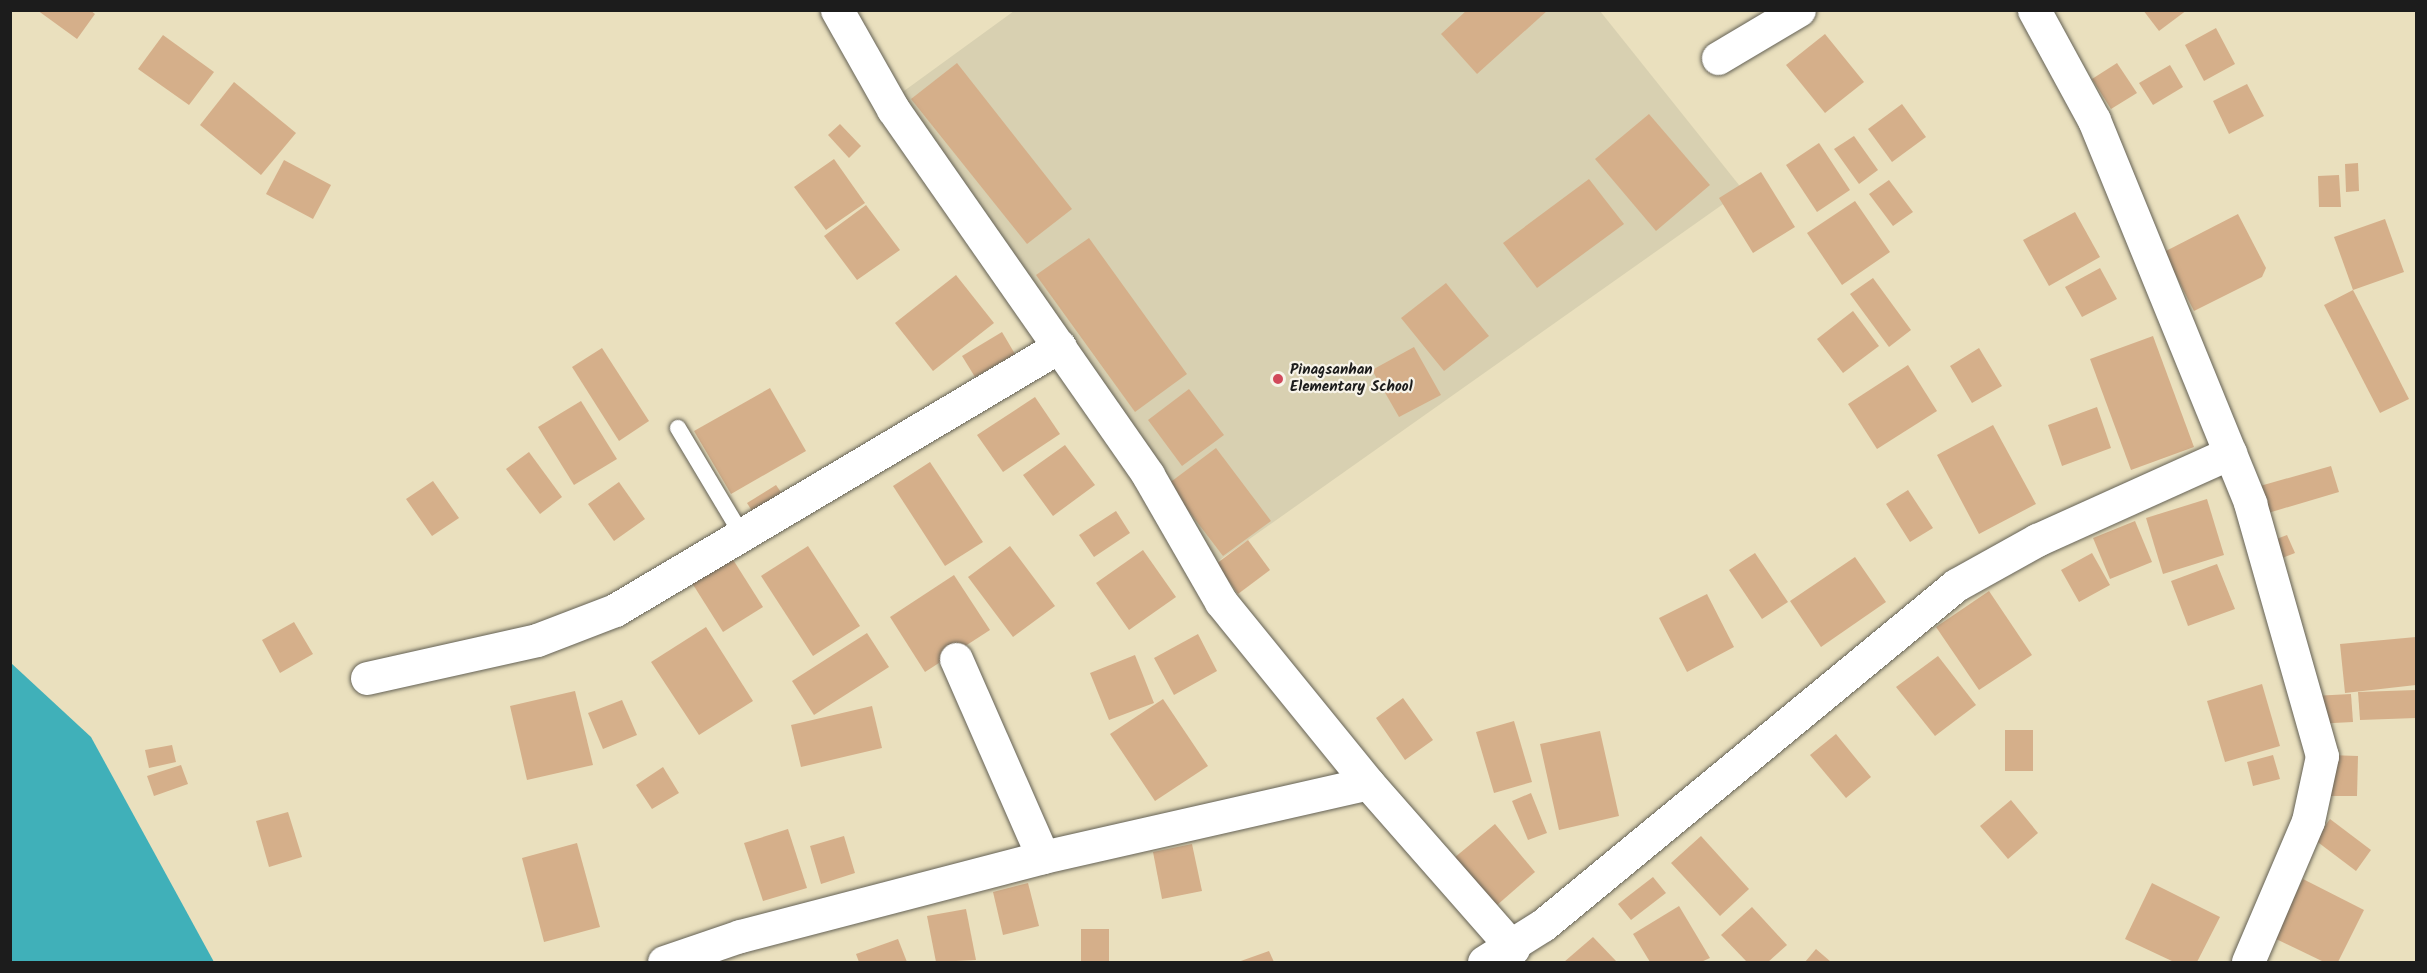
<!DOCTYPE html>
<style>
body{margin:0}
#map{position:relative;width:2427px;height:973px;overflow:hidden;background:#eae0be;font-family:Kalam,sans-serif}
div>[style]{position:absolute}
.built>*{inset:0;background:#d8d0b1}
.water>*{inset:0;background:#40b0b9}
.building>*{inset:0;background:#d5af8a}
.roads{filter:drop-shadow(0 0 2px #646155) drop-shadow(0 0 2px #646155)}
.lane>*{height:16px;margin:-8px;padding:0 8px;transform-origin:8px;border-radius:8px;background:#fff}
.street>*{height:33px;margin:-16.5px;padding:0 16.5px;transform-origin:16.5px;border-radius:16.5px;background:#fff}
.dots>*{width:16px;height:16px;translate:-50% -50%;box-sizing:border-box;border:3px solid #f7f3e8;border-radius:50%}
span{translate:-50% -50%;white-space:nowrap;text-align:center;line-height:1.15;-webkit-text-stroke:4.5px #f7f3e8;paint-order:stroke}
.poi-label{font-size:15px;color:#1c1c1c;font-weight:700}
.left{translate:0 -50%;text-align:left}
.frame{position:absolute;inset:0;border:12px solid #1c1c1c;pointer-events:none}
</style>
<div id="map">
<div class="built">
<i style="clip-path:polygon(1014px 11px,1600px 11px,1743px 190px,1207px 569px,893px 99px)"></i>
</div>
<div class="water">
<i style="clip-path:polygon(11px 663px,91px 737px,214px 962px,11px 962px)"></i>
</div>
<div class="building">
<i style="clip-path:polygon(37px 10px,90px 10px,95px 14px,77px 39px)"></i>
<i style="clip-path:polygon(1467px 10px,1548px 10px,1477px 74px,1441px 34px)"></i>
<i style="clip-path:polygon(2143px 10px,2187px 10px,2159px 31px)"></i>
<i style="clip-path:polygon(2216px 28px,2235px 64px,2204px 81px,2185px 45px)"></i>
<i style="clip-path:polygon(1825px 34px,1864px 82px,1825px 113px,1786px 65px)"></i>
<i style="clip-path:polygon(163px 35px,214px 72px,189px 105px,138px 69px)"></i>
<i style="clip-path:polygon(957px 63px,1072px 209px,1027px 244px,911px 99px)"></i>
<i style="clip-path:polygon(2117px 63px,2137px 93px,2111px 109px,2092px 79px)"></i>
<i style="clip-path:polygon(2170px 65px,2183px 87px,2153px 105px,2139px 83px)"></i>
<i style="clip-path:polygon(234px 82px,296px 133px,261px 175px,200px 125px)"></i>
<i style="clip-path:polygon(2247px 84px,2264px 116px,2229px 134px,2213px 101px)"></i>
<i style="clip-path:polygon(1902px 104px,1926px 137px,1892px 162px,1868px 129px)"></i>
<i style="clip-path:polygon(1649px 114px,1710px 185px,1656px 231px,1595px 159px)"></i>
<i style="clip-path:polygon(840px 124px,861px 146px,849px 158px,828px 135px)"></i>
<i style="clip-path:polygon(1854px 136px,1878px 170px,1859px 184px,1834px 149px)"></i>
<i style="clip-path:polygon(1819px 143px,1850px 190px,1817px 212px,1786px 165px)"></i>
<i style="clip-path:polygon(834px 159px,865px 203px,826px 230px,794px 187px)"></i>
<i style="clip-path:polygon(284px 160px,331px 185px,313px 219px,266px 194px)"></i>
<i style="clip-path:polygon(2358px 163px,2359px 191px,2346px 192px,2345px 164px)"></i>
<i style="clip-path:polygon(1761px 172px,1795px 227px,1753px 253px,1719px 198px)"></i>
<i style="clip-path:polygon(2339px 175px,2341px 207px,2319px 207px,2318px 176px)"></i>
<i style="clip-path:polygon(1589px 179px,1624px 224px,1537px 288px,1503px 243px)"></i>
<i style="clip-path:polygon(1889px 180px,1913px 212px,1893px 226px,1869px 194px)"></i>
<i style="clip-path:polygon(1855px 201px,1890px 252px,1842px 285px,1807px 233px)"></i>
<i style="clip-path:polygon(866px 205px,900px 250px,857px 280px,824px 236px)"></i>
<i style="clip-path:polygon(2075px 212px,2100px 257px,2049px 286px,2023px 240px)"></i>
<i style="clip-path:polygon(2238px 214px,2266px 268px,2262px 277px,2194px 311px,2164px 252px)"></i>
<i style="clip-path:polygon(2385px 219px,2404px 272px,2353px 290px,2334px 237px)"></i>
<i style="clip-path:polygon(1089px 238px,1187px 374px,1135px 412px,1036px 275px)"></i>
<i style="clip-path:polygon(2100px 268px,2117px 299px,2082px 317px,2065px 287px)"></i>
<i style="clip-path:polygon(956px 275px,994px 323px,933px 371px,895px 323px)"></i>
<i style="clip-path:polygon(1873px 278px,1911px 330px,1889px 347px,1850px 294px)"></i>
<i style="clip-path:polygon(1446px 283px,1489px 336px,1444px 371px,1401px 318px)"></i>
<i style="clip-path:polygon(2353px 290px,2409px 399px,2380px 413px,2324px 305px)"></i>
<i style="clip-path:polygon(1853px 311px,1879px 346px,1843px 373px,1817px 339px)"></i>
<i style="clip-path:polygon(1002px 332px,1015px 354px,975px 377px,962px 356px)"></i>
<i style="clip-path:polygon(2153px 336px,2194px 447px,2131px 470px,2090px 359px)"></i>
<i style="clip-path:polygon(1414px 347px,1441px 395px,1399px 417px,1372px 370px)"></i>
<i style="clip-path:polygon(602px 348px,649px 421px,619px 441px,572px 367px)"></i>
<i style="clip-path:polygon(1979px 348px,2002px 386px,1972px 403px,1950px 366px)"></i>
<i style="clip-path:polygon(1908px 365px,1937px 411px,1877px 449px,1848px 404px)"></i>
<i style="clip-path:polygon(770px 388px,806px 451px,731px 494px,694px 431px)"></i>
<i style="clip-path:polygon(1189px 389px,1224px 435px,1182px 466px,1148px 420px)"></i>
<i style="clip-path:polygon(1035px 397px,1060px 434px,1003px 472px,977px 435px)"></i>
<i style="clip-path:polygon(581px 401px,617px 459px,574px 485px,538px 427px)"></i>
<i style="clip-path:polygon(2097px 407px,2111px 448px,2062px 466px,2048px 425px)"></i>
<i style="clip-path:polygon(1993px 425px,2036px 504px,1979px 534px,1937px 455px)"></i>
<i style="clip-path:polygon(1065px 445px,1095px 485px,1053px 516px,1023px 475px)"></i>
<i style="clip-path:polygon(1216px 448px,1271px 521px,1223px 556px,1168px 484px)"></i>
<i style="clip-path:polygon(529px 452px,562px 497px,540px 514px,506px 469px)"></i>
<i style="clip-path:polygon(930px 462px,983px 542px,945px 566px,893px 486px)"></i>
<i style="clip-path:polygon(2331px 466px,2339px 492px,2268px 513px,2260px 486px)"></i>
<i style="clip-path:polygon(433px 481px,459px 518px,432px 536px,406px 499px)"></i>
<i style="clip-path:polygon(619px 482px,645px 519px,614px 541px,588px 504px)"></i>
<i style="clip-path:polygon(776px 485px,787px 501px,758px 520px,747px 503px)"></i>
<i style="clip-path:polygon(1908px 490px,1933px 528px,1910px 542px,1886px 504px)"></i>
<i style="clip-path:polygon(2207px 499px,2224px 555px,2163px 574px,2146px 518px)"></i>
<i style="clip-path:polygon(1116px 511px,1130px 533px,1094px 557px,1079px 535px)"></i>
<i style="clip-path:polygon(2135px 521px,2152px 562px,2110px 579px,2093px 538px)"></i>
<i style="clip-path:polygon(2287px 535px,2295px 553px,2282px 558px,2274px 540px)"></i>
<i style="clip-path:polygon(1248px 540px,1270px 570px,1238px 594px,1216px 564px)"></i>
<i style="clip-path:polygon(808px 546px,860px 626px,813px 656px,761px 576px)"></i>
<i style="clip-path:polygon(1010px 546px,1055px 606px,1013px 637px,968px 577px)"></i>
<i style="clip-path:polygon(1143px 550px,1176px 597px,1129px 630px,1096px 583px)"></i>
<i style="clip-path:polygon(1755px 553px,1788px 602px,1762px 619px,1729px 570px)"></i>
<i style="clip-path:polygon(2092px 553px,2110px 585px,2079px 602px,2061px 570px)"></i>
<i style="clip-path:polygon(1855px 557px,1886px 602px,1821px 647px,1790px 601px)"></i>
<i style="clip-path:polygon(732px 558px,763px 607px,723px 632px,692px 583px)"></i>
<i style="clip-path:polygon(2217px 564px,2235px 609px,2188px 626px,2171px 581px)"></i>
<i style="clip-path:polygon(954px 575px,990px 630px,925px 672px,890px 617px)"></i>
<i style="clip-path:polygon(1989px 591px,2032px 655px,1979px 690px,1936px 627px)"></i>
<i style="clip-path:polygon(1707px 594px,1734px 647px,1687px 672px,1659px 618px)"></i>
<i style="clip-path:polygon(294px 622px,313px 654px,280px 673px,262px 640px)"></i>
<i style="clip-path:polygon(706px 627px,753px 701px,699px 735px,651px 662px)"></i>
<i style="clip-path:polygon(867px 633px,889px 667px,814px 715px,792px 681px)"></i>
<i style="clip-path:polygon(1198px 634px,1217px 671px,1174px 695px,1154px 658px)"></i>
<i style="clip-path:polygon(2416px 637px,2416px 685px,2345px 693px,2340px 644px)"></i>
<i style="clip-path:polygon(1135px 655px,1154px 703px,1109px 720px,1090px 673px)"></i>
<i style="clip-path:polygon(1938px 656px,1976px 705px,1935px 736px,1896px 687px)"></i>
<i style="clip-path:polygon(2262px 684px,2280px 746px,2225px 762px,2207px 701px)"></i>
<i style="clip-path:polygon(2416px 690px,2416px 718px,2360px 720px,2358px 692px)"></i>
<i style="clip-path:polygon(575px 691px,593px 765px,527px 780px,510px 706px)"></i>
<i style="clip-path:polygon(2351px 694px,2353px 722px,2314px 724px,2313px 696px)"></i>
<i style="clip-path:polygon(1403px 698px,1433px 740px,1405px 760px,1376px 718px)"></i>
<i style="clip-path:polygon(1163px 699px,1208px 766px,1155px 801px,1110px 734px)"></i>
<i style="clip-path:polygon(622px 700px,637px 735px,603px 749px,588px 713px)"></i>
<i style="clip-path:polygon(872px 706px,882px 748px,801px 767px,791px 725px)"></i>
<i style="clip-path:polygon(1514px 721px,1532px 782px,1494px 793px,1476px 732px)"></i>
<i style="clip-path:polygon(2005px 730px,2033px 730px,2033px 771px,2005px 771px)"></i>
<i style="clip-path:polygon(1600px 731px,1619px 816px,1559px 830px,1540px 744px)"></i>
<i style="clip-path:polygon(1836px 734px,1871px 777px,1846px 798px,1810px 755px)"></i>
<i style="clip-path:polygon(172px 745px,176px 762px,149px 768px,145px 750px)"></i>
<i style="clip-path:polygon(2273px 755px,2280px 779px,2253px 786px,2247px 762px)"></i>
<i style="clip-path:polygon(2328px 755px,2358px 756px,2357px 796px,2328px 796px)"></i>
<i style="clip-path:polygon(181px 765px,188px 784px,154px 796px,147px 776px)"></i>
<i style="clip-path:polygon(663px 767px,679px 793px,652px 809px,636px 785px)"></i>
<i style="clip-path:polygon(1531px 793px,1547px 833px,1528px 840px,1512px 801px)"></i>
<i style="clip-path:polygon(2011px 800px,2038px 833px,2008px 859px,1980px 826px)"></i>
<i style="clip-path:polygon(288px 812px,302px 857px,269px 867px,256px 821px)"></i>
<i style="clip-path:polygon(2330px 819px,2371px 850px,2356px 871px,2315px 840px)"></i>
<i style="clip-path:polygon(1495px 824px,1535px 872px,1496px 906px,1454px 858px)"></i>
<i style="clip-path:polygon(788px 829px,807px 888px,763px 901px,744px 843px)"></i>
<i style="clip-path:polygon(844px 836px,855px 873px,821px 884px,810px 846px)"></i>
<i style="clip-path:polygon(1701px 836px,1749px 889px,1720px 916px,1671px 863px)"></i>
<i style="clip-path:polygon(577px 843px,600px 927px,544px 942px,522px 858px)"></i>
<i style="clip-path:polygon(1192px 844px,1202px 891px,1162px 899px,1153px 852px)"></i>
<i style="clip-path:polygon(1653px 877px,1666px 893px,1631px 920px,1618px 904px)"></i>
<i style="clip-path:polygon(2303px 879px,2364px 910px,2338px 962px,2324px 962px,2274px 938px)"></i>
<i style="clip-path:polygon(1028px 883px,1039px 926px,1003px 935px,993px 892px)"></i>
<i style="clip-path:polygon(2152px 883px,2220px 917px,2197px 962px,2174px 962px,2125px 939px)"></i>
<i style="clip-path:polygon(1679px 906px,1710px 958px,1701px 962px,1650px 962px,1633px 934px)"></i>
<i style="clip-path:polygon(1752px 907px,1787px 945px,1768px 962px,1747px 962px,1721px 935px)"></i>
<i style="clip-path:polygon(966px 909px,976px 960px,936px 962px,927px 916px)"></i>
<i style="clip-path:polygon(1081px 929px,1109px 929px,1109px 962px,1081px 962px)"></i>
<i style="clip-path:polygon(1593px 937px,1617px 962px,1564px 962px)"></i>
<i style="clip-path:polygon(898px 939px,907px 962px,859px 962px,856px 954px)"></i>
<i style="clip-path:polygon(1816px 949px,1831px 962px,1805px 962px)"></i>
<i style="clip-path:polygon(1269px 951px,1274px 962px,1238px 962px)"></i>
</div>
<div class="roads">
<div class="lane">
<i style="left:678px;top:428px;width:125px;rotate:59.1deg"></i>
</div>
<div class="street">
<i style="left:837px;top:10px;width:114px;rotate:60.5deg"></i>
<i style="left:893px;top:109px;width:446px;rotate:55.1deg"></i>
<i style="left:1148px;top:475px;width:146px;rotate:60.1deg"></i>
<i style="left:1221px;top:602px;width:233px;rotate:50.9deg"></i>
<i style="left:1368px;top:783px;width:220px;rotate:48.7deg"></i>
<i style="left:2034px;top:10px;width:125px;rotate:61.4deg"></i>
<i style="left:2094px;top:120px;width:414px;rotate:67.8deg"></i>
<i style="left:2250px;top:503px;width:263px;rotate:74.1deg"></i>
<i style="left:2322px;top:756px;width:66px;rotate:102.2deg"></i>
<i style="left:2308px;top:821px;width:153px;rotate:113.1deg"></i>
<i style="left:1718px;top:58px;width:94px;rotate:-30.7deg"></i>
<i style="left:956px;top:659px;width:216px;rotate:66.3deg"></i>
<i style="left:367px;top:678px;width:174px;rotate:-12.6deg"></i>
<i style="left:537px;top:640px;width:84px;rotate:-21deg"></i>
<i style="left:615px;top:610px;width:517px;rotate:-30.68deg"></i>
<i style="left:664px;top:962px;width:80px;rotate:-18.9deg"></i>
<i style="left:740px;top:936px;width:313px;rotate:-14.6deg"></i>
<i style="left:1043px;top:857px;width:333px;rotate:-12.8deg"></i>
<i style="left:1484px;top:962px;width:70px;rotate:-32.1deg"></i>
<i style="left:1543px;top:925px;width:535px;rotate:-39.46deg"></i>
<i style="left:1956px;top:585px;width:93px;rotate:-29.1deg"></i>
<i style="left:2037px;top:540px;width:212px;rotate:-24.3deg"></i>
</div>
</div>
<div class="dots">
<i style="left:1278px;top:379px;background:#d1495b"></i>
</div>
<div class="poi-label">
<span class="left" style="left:1290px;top:379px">Pinagsanhan<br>Elementary School</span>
</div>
<div class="frame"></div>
</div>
